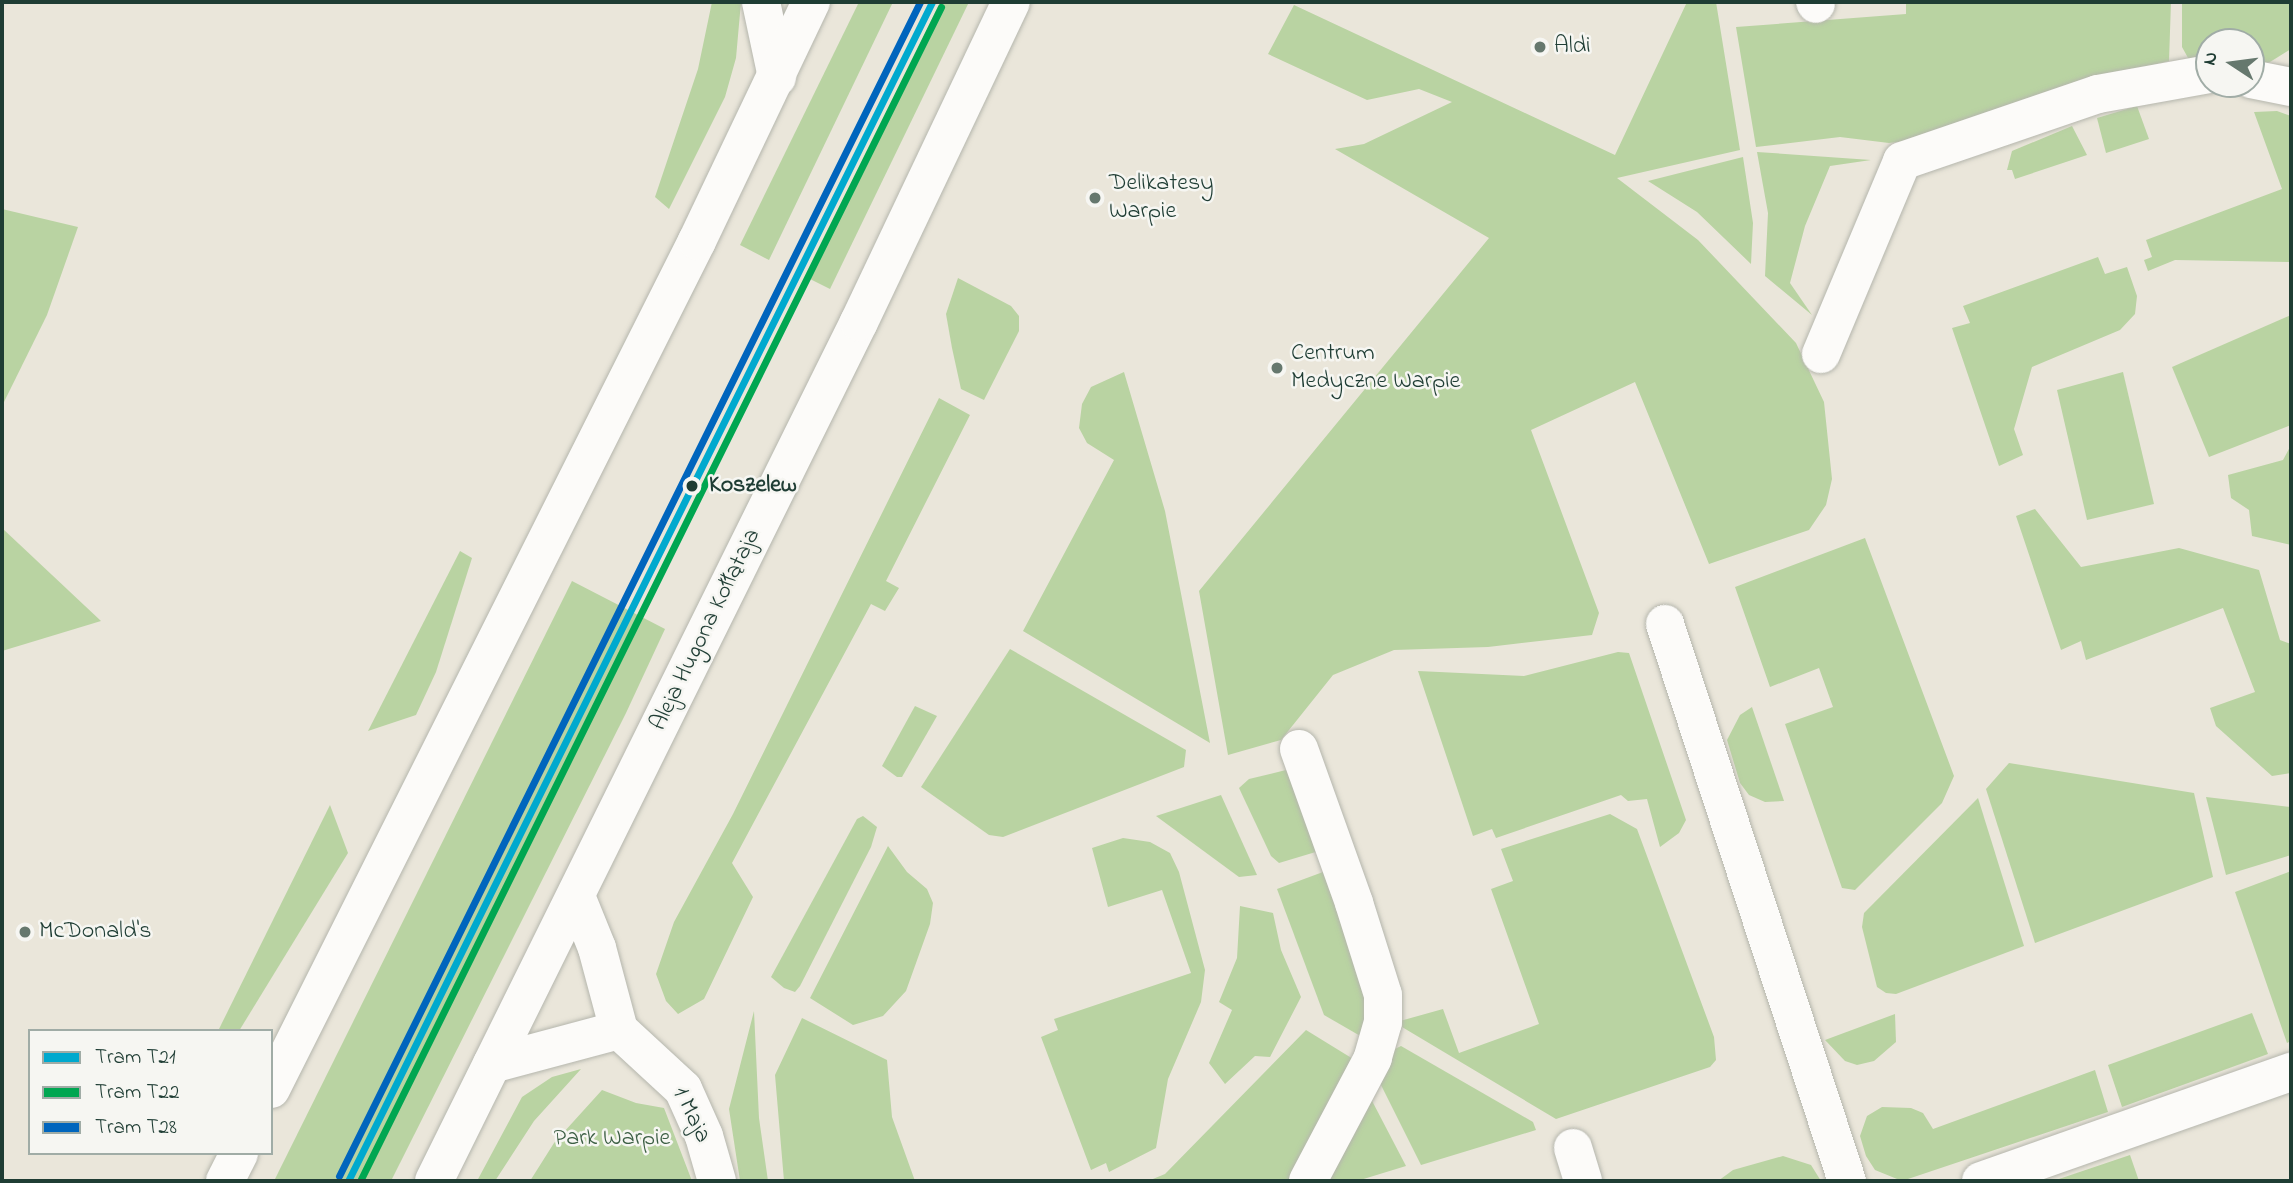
<!DOCTYPE html>
<meta charset="utf-8">
<style>
body{margin:0}
#map{position:relative;width:2293px;height:1183px;overflow:hidden;background:#eae6da;font-family:"Indie Flower",sans-serif}
div>[style]{position:absolute}
.green>*{inset:0;background:#b9d3a2}
.roads{filter:drop-shadow(0 0 2px #b5b6ad) drop-shadow(0 0 2px #b5b6ad)}
.minor>*{height:38px;margin:-19px;padding:0 19px;transform-origin:19px;border-radius:19px;background:#fcfbf9}
.secondary>*{height:38px;margin:-19px;padding:0 19px;transform-origin:19px;border-radius:19px;background:#fcfbf9}
.tram-1>*{height:7px;margin:-3.5px;padding:0 3.5px;transform-origin:3.5px;border-radius:3.5px;background:#00a9ce}
.tram-2>*{height:7px;margin:-3.5px;padding:0 3.5px;transform-origin:3.5px;border-radius:3.5px;background:#00a651}
.tram-3>*{height:7px;margin:-3.5px;padding:0 3.5px;transform-origin:3.5px;border-radius:3.5px;background:#0065bd}
.dots>*{width:19px;height:19px;translate:-50% -50%;box-sizing:border-box;border:4px solid #f6f6f2;border-radius:50%}
span{translate:-50% -50%;white-space:nowrap;text-align:center;line-height:1.15;-webkit-text-stroke:5px #f6f6f2;paint-order:stroke}
.poi-label{font-size:24px;color:#1f3d34}
.left{translate:0 -50%;text-align:left}
.stop-label{font-size:24px;color:#1f3d34;font-weight:700}
.street-label{font-size:24px;color:#1f3d34}
.park-label{font-size:24px;color:#3c5f44}
.frame{position:absolute;inset:0;border:4px solid #1f3d34;pointer-events:none}
.legend{position:absolute;left:28px;top:1029px;width:245px;height:126px;box-sizing:border-box;background:#f6f6f2;border:2px solid #a0aca6;margin:0;padding:9px 12px;list-style:none;font-size:21px;color:#1f3d34}
.legend li{display:flex;align-items:center;gap:14px;height:35px}
.legend b{width:35px;border:2px solid #a0aca6}
.north{position:absolute;left:2195px;top:28px;width:70px;height:70px;box-sizing:border-box;background:#f6f6f2;border:2px solid #a0aca6;border-radius:50%;rotate:283deg;font-size:19px;font-weight:700;line-height:28px;text-align:center;color:#1f3d34}
.north::after{content:'';display:block;margin:auto;width:24px;height:32px;background:#66786e;clip-path:polygon(50% 0,100% 100%,50% 72%,0 100%)}
</style>
<div id="map">
<div class="green">
<i style="clip-path:polygon(712px 2px,741px 2px,736px 58px,725px 97px,669px 209px,655px 197px,698px 69px)"></i>
<i style="clip-path:polygon(859px 2px,893px 2px,769px 260px,740px 245px)"></i>
<i style="clip-path:polygon(940px 2px,969px 2px,830px 289px,808px 278px)"></i>
<i style="clip-path:polygon(1687px 2px,1716px 2px,1740px 150px,1617px 178px,1698px 240px,1796px 343px,1824px 402px,1832px 479px,1826px 505px,1809px 530px,1709px 564px,1635px 382px,1531px 430px,1599px 613px,1592px 635px,1488px 647px,1394px 650px,1333px 675px,1281px 740px,1228px 755px,1199px 591px,1489px 238px,1335px 149px,1364px 144px,1452px 102px,1419px 89px,1367px 100px,1268px 54px,1294px 5px,1615px 155px)"></i>
<i style="clip-path:polygon(1906px 2px,2171px 2px,2169px 61px,2086px 82px,1938px 137px,1889px 143px,1840px 137px,1756px 147px,1736px 27px,1906px 14px)"></i>
<i style="clip-path:polygon(2182px 2px,2291px 2px,2291px 49px,2270px 62px,2251px 66px,2251px 42px,2209px 42px,2209px 69px,2192px 65px,2182px 47px)"></i>
<i style="clip-path:polygon(2137px 106px,2149px 139px,2106px 153px,2097px 118px)"></i>
<i style="clip-path:polygon(2277px 111px,2291px 116px,2291px 262px,2175px 260px,2148px 271px,2144px 260px,2152px 257px,2146px 240px,2282px 189px,2254px 112px)"></i>
<i style="clip-path:polygon(2072px 126px,2087px 155px,2015px 179px,2012px 170px,2007px 170px,2012px 151px)"></i>
<i style="clip-path:polygon(1757px 152px,1871px 160px,1830px 166px,1805px 226px,1790px 283px,1812px 315px,1765px 276px,1768px 213px)"></i>
<i style="clip-path:polygon(1743px 157px,1753px 223px,1751px 264px,1697px 212px,1648px 181px)"></i>
<i style="clip-path:polygon(2px 209px,78px 227px,47px 315px,2px 406px)"></i>
<i style="clip-path:polygon(2098px 257px,2105px 274px,2127px 267px,2137px 296px,2135px 314px,2120px 330px,2032px 367px,2014px 429px,2023px 455px,1999px 466px,1952px 328px,1970px 323px,1963px 306px)"></i>
<i style="clip-path:polygon(958px 278px,1011px 306px,1019px 316px,1019px 331px,984px 400px,961px 389px,952px 348px,946px 314px)"></i>
<i style="clip-path:polygon(2291px 315px,2291px 425px,2209px 457px,2172px 367px)"></i>
<i style="clip-path:polygon(1124px 372px,1165px 511px,1210px 743px,1023px 631px,1114px 460px,1087px 443px,1079px 428px,1082px 404px,1091px 387px)"></i>
<i style="clip-path:polygon(2123px 372px,2154px 504px,2087px 520px,2057px 390px)"></i>
<i style="clip-path:polygon(939px 398px,970px 415px,886px 581px,899px 588px,885px 611px,871px 604px,732px 863px,753px 897px,704px 999px,678px 1014px,666px 1001px,656px 974px,674px 922px,733px 814px)"></i>
<i style="clip-path:polygon(2291px 445px,2291px 545px,2252px 536px,2249px 510px,2231px 498px,2228px 475px,2283px 460px)"></i>
<i style="clip-path:polygon(2035px 509px,2081px 567px,2179px 548px,2259px 570px,2280px 640px,2291px 644px,2291px 773px,2272px 776px,2216px 726px,2210px 708px,2255px 692px,2223px 608px,2086px 660px,2081px 641px,2061px 650px,2016px 516px)"></i>
<i style="clip-path:polygon(2px 528px,101px 621px,2px 651px)"></i>
<i style="clip-path:polygon(1865px 538px,1954px 776px,1942px 803px,1855px 890px,1842px 888px,1785px 724px,1833px 707px,1819px 668px,1770px 687px,1735px 587px)"></i>
<i style="clip-path:polygon(460px 551px,472px 558px,436px 672px,416px 715px,368px 731px)"></i>
<i style="clip-path:polygon(572px 581px,665px 629px,626px 713px,391px 1181px,274px 1181px)"></i>
<i style="clip-path:polygon(1010px 649px,1186px 750px,1184px 767px,1003px 837px,989px 835px,921px 787px)"></i>
<i style="clip-path:polygon(1618px 652px,1629px 653px,1686px 820px,1679px 833px,1660px 847px,1647px 799px,1628px 801px,1621px 795px,1496px 838px,1492px 829px,1473px 836px,1418px 671px,1524px 676px)"></i>
<i style="clip-path:polygon(915px 706px,937px 716px,902px 777px,897px 777px,882px 766px)"></i>
<i style="clip-path:polygon(1752px 707px,1784px 801px,1765px 802px,1749px 795px,1740px 783px,1727px 740px,1740px 715px)"></i>
<i style="clip-path:polygon(2009px 763px,2194px 793px,2213px 877px,2035px 943px,1986px 789px)"></i>
<i style="clip-path:polygon(1290px 769px,1319px 851px,1279px 863px,1271px 856px,1239px 788px,1249px 779px)"></i>
<i style="clip-path:polygon(1221px 795px,1257px 875px,1239px 877px,1156px 816px)"></i>
<i style="clip-path:polygon(2206px 797px,2291px 807px,2291px 855px,2226px 875px)"></i>
<i style="clip-path:polygon(1978px 798px,2024px 946px,1896px 994px,1886px 993px,1877px 987px,1862px 927px,1864px 913px)"></i>
<i style="clip-path:polygon(330px 805px,348px 853px,239px 1031px,218px 1031px)"></i>
<i style="clip-path:polygon(1610px 814px,1637px 829px,1714px 1037px,1716px 1060px,1710px 1067px,1556px 1119px,1402px 1027px,1400px 1021px,1443px 1009px,1459px 1053px,1539px 1024px,1491px 889px,1513px 881px,1501px 849px)"></i>
<i style="clip-path:polygon(863px 816px,877px 827px,871px 847px,800px 986px,795px 992px,784px 988px,771px 977px,857px 819px)"></i>
<i style="clip-path:polygon(1123px 838px,1150px 842px,1170px 853px,1179px 872px,1205px 970px,1201px 1002px,1168px 1079px,1156px 1148px,1109px 1172px,1106px 1163px,1091px 1170px,1041px 1037px,1058px 1030px,1054px 1019px,1191px 973px,1162px 890px,1108px 907px,1092px 848px)"></i>
<i style="clip-path:polygon(888px 846px,907px 872px,927px 889px,933px 903px,930px 924px,906px 991px,883px 1016px,853px 1025px,810px 998px)"></i>
<i style="clip-path:polygon(2291px 871px,2291px 1041px,2287px 1043px,2235px 892px)"></i>
<i style="clip-path:polygon(1323px 872px,1371px 1005px,1369px 1041px,1324px 1015px,1277px 889px)"></i>
<i style="clip-path:polygon(1240px 906px,1273px 913px,1281px 950px,1301px 997px,1270px 1057px,1255px 1056px,1225px 1084px,1209px 1063px,1232px 1010px,1219px 1002px,1237px 958px)"></i>
<i style="clip-path:polygon(754px 1011px,759px 1118px,768px 1181px,740px 1181px,729px 1109px)"></i>
<i style="clip-path:polygon(2252px 1013px,2268px 1054px,2122px 1107px,2108px 1065px)"></i>
<i style="clip-path:polygon(1895px 1014px,1896px 1042px,1874px 1061px,1857px 1065px,1845px 1061px,1825px 1040px)"></i>
<i style="clip-path:polygon(802px 1018px,887px 1060px,892px 1117px,915px 1181px,784px 1181px,775px 1075px)"></i>
<i style="clip-path:polygon(1306px 1030px,1358px 1062px,1293px 1181px,1148px 1181px,1165px 1174px)"></i>
<i style="clip-path:polygon(1401px 1046px,1533px 1122px,1536px 1130px,1421px 1165px,1378px 1079px,1395px 1049px)"></i>
<i style="clip-path:polygon(581px 1069px,534px 1121px,495px 1181px,477px 1181px,522px 1097px,552px 1077px)"></i>
<i style="clip-path:polygon(2095px 1070px,2108px 1112px,1902px 1181px,1875px 1170px,1866px 1156px,1860px 1136px,1867px 1116px,1882px 1107px,1911px 1108px,1923px 1113px,1933px 1129px)"></i>
<i style="clip-path:polygon(602px 1090px,636px 1103px,664px 1108px,692px 1181px,530px 1181px,554px 1143px)"></i>
<i style="clip-path:polygon(1370px 1097px,1406px 1166px,1357px 1181px,1327px 1181px)"></i>
<i style="clip-path:polygon(2130px 1155px,2139px 1181px,2053px 1181px)"></i>
<i style="clip-path:polygon(1783px 1156px,1811px 1165px,1821px 1181px,1718px 1181px,1733px 1170px)"></i>
</div>
<div class="roads">
<div class="minor">
<i style="left:761px;top:2px;width:77px;rotate:78deg"></i>
<i style="left:1815px;top:2px;width:2px;rotate:63deg"></i>
<i style="left:2251px;top:79px;width:41px;rotate:11.3deg"></i>
<i style="left:1821px;top:354px;width:209px;rotate:-67.2deg"></i>
<i style="left:1902px;top:161px;width:207px;rotate:-18.9deg"></i>
<i style="left:2098px;top:94px;width:113px;rotate:-10.2deg"></i>
<i style="left:1665px;top:624px;width:586px;rotate:71.91deg"></i>
<i style="left:1299px;top:749px;width:164px;rotate:70.3deg"></i>
<i style="left:1354px;top:903px;width:96px;rotate:72.5deg"></i>
<i style="left:1383px;top:995px;width:27px;rotate:90deg"></i>
<i style="left:1383px;top:1022px;width:37px;rotate:106deg"></i>
<i style="left:1373px;top:1058px;width:139px;rotate:117.9deg"></i>
<i style="left:576px;top:896px;width:56px;rotate:68deg"></i>
<i style="left:597px;top:948px;width:85px;rotate:75deg"></i>
<i style="left:619px;top:1030px;width:87px;rotate:42.7deg"></i>
<i style="left:683px;top:1089px;width:51px;rotate:65.9deg"></i>
<i style="left:704px;top:1136px;width:47px;rotate:73.9deg"></i>
<i style="left:492px;top:1064px;width:131px;rotate:-15deg"></i>
<i style="left:1573px;top:1148px;width:34px;rotate:73deg"></i>
<i style="left:1981px;top:1181px;width:329px;rotate:-19.4deg"></i>
</div>
<div class="secondary">
<i style="left:271px;top:1089px;width:949px;rotate:-63.33deg"></i>
<i style="left:697px;top:241px;width:265px;rotate:-64.5deg"></i>
<i style="left:225px;top:1181px;width:31px;rotate:-63deg"></i>
<i style="left:434px;top:1181px;width:958px;rotate:-63.68deg"></i>
<i style="left:859px;top:322px;width:354px;rotate:-64.6deg"></i>
</div>
</div>
<div class="tram-1">
<i style="left:348px;top:1181px;width:1316px;rotate:-63.65deg"></i>
</div>
<div class="tram-2">
<i style="left:360px;top:1181px;width:1310px;rotate:-63.67deg"></i>
</div>
<div class="tram-3">
<i style="left:339px;top:1176px;width:1310px;rotate:-63.67deg"></i>
</div>
<div class="dots">
<i style="left:1540px;top:47px;background:#66786e"></i>
<i style="left:1095px;top:198px;background:#66786e"></i>
<i style="left:1277px;top:368px;background:#66786e"></i>
<i style="left:692px;top:486px;background:#1f3d34"></i>
<i style="left:25px;top:932px;background:#66786e"></i>
</div>
<div class="poi-label">
<span class="left" style="left:1554px;top:47px">Aldi</span>
<span class="left" style="left:1109px;top:198px">Delikatesy<br>Warpie</span>
<span class="left" style="left:1291px;top:368px">Centrum<br>Medyczne Warpie</span>
<span class="left" style="left:39px;top:932px">McDonald's</span>
</div>
<div class="stop-label">
<span class="left" style="left:709px;top:486px">Koszelew</span>
</div>
<div class="street-label">
<span style="left:706px;top:630px;rotate:-64deg">Aleja Hugona Kołłątaja</span>
<span style="left:691px;top:1115px;rotate:64deg">1 Maja</span>
</div>
<div class="park-label">
<span style="left:612px;top:1139px">Park Warpie</span>
</div>
<div class="frame"></div>
<ul class="legend">
<li><b style="height:9px;background:#00a9ce"></b>Tram T21</li>
<li><b style="height:9px;background:#00a651"></b>Tram T22</li>
<li><b style="height:9px;background:#0065bd"></b>Tram T28</li>
</ul>
<div class="north">N</div>
</div>
